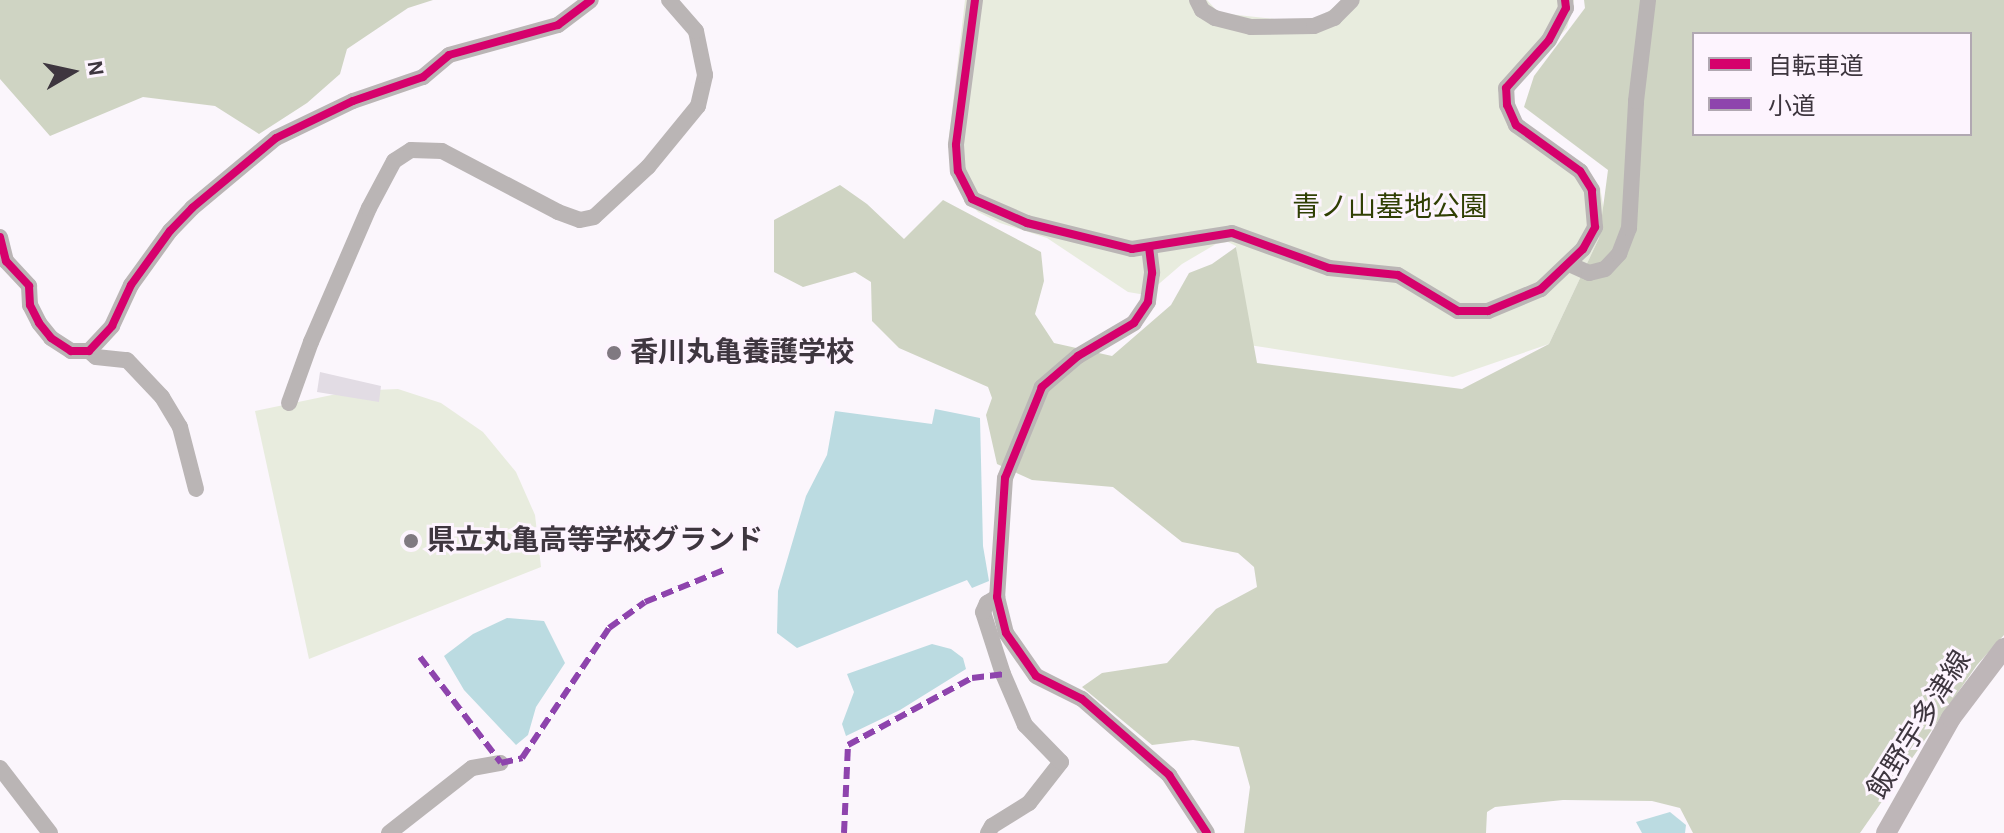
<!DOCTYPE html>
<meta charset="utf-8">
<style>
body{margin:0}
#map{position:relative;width:2004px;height:833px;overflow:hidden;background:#fbf6fc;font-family:"Alegreya Sans","Noto Sans JP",sans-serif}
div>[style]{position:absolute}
.green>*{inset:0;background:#e8ecde}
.forest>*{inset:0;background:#cfd4c3}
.water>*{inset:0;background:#bbdbe1}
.building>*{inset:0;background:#e2dce4}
.minor>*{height:16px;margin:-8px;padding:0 8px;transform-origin:8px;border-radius:8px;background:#bab5b5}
.major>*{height:20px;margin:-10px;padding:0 10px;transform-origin:10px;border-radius:10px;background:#beb6b8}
.quiet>*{height:6px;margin-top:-3px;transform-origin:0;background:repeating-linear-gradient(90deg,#8e44ad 0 12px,transparent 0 18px)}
.cycleway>*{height:8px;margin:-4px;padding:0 4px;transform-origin:4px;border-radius:4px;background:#d6006c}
.dots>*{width:22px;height:22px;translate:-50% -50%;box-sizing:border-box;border:4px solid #fdf4fe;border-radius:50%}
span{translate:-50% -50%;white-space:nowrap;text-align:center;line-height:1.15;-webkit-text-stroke:6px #fdf4fe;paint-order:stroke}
.park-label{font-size:28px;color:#303f04}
.poi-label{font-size:28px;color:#3e363f;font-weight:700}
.left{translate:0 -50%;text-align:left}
.street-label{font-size:28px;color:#3e363f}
.legend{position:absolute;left:1692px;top:32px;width:280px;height:104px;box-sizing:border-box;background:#fdf4fe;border:2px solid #b1a8b2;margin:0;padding:10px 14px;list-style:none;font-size:24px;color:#3e363f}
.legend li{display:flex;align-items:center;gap:16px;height:40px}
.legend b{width:40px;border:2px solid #b1a8b2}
.north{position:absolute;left:32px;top:32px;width:80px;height:80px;-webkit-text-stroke:6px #fdf4fe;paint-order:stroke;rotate:81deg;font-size:22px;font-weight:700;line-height:32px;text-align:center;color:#3e363f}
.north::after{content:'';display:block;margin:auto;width:28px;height:36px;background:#3e363f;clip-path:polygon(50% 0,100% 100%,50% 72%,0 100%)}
</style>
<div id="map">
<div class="green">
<i style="clip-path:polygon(965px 0,1207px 0,1219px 13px,1284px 20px,1319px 18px,1344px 0,1574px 0,1567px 28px,1519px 80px,1512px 96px,1516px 111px,1524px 123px,1588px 173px,1600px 187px,1604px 211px,1599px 238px,1549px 344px,1453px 377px,1249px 345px,1236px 246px,1228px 242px,1216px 244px,1182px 264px,1146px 295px,1128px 292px,1047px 238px,1000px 223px,978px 212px,961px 194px,948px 145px)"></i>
<i style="clip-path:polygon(398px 389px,441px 403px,483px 432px,516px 472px,535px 515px,541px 567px,309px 659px,255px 411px,351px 391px)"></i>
</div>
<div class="forest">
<i style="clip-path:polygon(0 0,433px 0,408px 8px,347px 49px,340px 74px,307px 103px,259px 134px,215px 106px,143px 97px,50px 136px,0 79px)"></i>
<i style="clip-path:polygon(evenodd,1584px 0,2004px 0,2004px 635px,1977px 665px,1860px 833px,1693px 833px,1680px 808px,1652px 801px,1563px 800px,1495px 807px,1487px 812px,1486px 833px,1244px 833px,1250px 787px,1239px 747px,1193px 740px,1152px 745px,1082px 687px,1102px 673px,1167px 663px,1216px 609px,1257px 587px,1254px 567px,1238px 553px,1182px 542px,1113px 487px,1032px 480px,997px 464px,986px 415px,992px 398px,988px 387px,899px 348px,872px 321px,871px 282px,855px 272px,803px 287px,774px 272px,774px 220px,840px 185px,867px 204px,904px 239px,943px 200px,1041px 252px,1044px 281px,1035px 314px,1054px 343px,1112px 356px,1171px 305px,1189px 273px,1212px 264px,1236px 247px,1257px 363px,1462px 389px,1549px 344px,1599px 238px,1608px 170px,1524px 107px,1534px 76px,1585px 8px,1584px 0,1694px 34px,1970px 34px,1970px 134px,1694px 134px,1694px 34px)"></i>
</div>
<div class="water">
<i style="clip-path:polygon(935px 409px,980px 418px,983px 546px,989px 581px,972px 588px,967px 580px,797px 648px,777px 633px,778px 591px,806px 496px,827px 455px,835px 411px,932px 424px)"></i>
<i style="clip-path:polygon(507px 618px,544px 621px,565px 663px,536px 707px,528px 735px,516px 745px,464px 690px,444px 656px,473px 634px)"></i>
<i style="clip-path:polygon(932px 644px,951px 649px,963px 658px,966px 669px,900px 710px,846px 736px,842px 724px,854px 692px,847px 674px)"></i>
<i style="clip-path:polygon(1670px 812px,1686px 825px,1685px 833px,1642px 833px,1636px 822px)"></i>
</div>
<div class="building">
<i style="clip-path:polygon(320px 372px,381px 386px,379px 402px,317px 392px)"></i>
</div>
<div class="minor">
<i style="left:975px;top:0;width:146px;rotate:97.5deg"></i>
<i style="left:956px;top:145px;width:26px;rotate:86deg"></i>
<i style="left:958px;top:171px;width:31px;rotate:63deg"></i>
<i style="left:972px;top:199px;width:60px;rotate:23.6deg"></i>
<i style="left:1027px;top:223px;width:108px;rotate:13.9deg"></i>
<i style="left:1132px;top:249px;width:101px;rotate:-9.1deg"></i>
<i style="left:1232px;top:233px;width:103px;rotate:19.8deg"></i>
<i style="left:1329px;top:268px;width:69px;rotate:5.8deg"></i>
<i style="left:1398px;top:275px;width:70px;rotate:31deg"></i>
<i style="left:1458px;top:311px;width:30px"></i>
<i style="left:1488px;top:311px;width:57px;rotate:-22.5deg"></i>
<i style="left:1541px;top:289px;width:58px;rotate:-43.6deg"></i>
<i style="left:1583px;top:249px;width:25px;rotate:-61deg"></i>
<i style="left:1595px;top:227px;width:37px;rotate:-95deg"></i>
<i style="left:1592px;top:190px;width:22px;rotate:-122deg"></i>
<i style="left:1580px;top:171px;width:79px;rotate:-144.3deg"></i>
<i style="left:1516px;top:125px;width:22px;rotate:-114deg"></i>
<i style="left:1507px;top:105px;width:17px;rotate:-93deg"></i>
<i style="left:1506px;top:88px;width:64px;rotate:-48.1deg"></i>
<i style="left:1549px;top:40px;width:36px;rotate:-62deg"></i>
<i style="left:1566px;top:8px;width:8px;rotate:-97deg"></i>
<i style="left:1197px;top:0;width:11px;rotate:63deg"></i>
<i style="left:1202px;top:10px;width:15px;rotate:32deg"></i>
<i style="left:1215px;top:18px;width:37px;rotate:14deg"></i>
<i style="left:1251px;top:27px;width:63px;rotate:-0.9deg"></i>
<i style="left:1314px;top:26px;width:22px;rotate:-22deg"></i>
<i style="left:1334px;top:18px;width:25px;rotate:-45deg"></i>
<i style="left:0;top:237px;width:25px;rotate:76deg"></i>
<i style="left:6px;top:261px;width:34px;rotate:47deg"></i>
<i style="left:29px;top:286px;width:19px;rotate:87deg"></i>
<i style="left:30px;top:305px;width:20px;rotate:63deg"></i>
<i style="left:39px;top:323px;width:19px;rotate:51deg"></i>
<i style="left:51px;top:338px;width:24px;rotate:33deg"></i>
<i style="left:71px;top:351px;width:18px"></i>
<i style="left:89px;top:351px;width:34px;rotate:-47deg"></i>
<i style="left:112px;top:326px;width:45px;rotate:-65.1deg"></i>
<i style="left:131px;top:285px;width:67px;rotate:-54.2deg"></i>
<i style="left:170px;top:231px;width:32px;rotate:-46deg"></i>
<i style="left:192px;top:208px;width:109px;rotate:-39.8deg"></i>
<i style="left:276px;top:138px;width:85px;rotate:-25.7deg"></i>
<i style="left:353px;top:101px;width:74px;rotate:-18.9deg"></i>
<i style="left:423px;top:77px;width:34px;rotate:-40deg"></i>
<i style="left:449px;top:55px;width:113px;rotate:-15.4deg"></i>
<i style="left:558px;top:25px;width:41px;rotate:-37.1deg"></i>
<i style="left:1149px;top:247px;width:26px;rotate:83deg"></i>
<i style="left:1152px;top:273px;width:29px;rotate:98deg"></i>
<i style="left:1148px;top:302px;width:25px;rotate:124deg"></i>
<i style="left:1134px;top:323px;width:65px;rotate:149.5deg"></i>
<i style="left:1078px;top:356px;width:48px;rotate:139.3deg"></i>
<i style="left:1042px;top:387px;width:98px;rotate:112.1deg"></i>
<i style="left:1005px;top:478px;width:119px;rotate:93.8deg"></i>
<i style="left:997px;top:597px;width:37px;rotate:76deg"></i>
<i style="left:1006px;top:633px;width:52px;rotate:55.1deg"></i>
<i style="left:1036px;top:676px;width:51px;rotate:26.6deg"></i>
<i style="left:1082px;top:699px;width:116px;rotate:41.1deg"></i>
<i style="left:1169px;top:775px;width:69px;rotate:56.8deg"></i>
<i style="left:1569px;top:264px;width:22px;rotate:24deg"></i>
<i style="left:1589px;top:273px;width:16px;rotate:-14deg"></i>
<i style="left:1605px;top:269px;width:21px;rotate:-47deg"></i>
<i style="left:1619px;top:254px;width:28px;rotate:-69deg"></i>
<i style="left:1629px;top:228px;width:127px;rotate:-86.8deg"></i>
<i style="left:1636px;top:101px;width:102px;rotate:-83.2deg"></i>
<i style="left:89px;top:351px;width:9px;rotate:41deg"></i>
<i style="left:96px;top:357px;width:31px;rotate:6deg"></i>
<i style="left:127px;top:360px;width:51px;rotate:46.6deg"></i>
<i style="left:162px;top:397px;width:35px;rotate:59deg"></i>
<i style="left:180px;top:427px;width:64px;rotate:75.5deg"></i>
<i style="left:289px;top:403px;width:65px;rotate:-70.2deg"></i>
<i style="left:311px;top:342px;width:146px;rotate:-66.6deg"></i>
<i style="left:369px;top:208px;width:53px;rotate:-62deg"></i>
<i style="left:394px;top:161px;width:20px;rotate:-33deg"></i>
<i style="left:411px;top:150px;width:31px;rotate:2deg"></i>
<i style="left:442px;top:151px;width:131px;rotate:27.7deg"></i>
<i style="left:558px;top:212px;width:23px;rotate:20deg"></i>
<i style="left:580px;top:220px;width:14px;rotate:-12deg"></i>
<i style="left:594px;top:217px;width:74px;rotate:-42.8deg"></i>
<i style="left:648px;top:167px;width:79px;rotate:-50.7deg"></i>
<i style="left:698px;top:106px;width:32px;rotate:-77deg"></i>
<i style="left:705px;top:75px;width:45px;rotate:-101.6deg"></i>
<i style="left:696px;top:31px;width:41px;rotate:-131.1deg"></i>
<i style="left:0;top:768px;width:82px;rotate:52.4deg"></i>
<i style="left:389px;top:833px;width:105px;rotate:-38.1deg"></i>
<i style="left:472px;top:768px;width:29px;rotate:-10deg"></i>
<i style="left:988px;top:833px;width:8px;rotate:-60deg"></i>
<i style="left:992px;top:826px;width:44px;rotate:-31.9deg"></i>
<i style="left:1029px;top:803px;width:52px;rotate:-52deg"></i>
<i style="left:1061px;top:762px;width:52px;rotate:-134.2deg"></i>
<i style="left:1025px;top:725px;width:56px;rotate:-113.3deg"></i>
<i style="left:1003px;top:674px;width:65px;rotate:-107.9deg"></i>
<i style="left:983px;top:612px;width:10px;rotate:-66deg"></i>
<i style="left:987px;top:603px;width:12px;rotate:-31deg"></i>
</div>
<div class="major">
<i style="left:1886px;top:833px;width:132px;rotate:-60.5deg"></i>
<i style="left:1951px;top:718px;width:88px;rotate:-52.9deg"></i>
</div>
<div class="quiet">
<i style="left:420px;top:657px;width:133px;rotate:52.6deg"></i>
<i style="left:501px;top:763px;width:22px;rotate:-13deg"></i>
<i style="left:522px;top:758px;width:156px;rotate:-56.2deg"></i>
<i style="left:609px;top:628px;width:44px;rotate:-35.8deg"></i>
<i style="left:645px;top:602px;width:85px;rotate:-22.1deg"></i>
<i style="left:844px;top:833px;width:88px;rotate:-87.4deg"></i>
<i style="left:848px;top:745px;width:141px;rotate:-28.4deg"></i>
<i style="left:972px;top:678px;width:31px;rotate:-7deg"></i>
</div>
<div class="cycleway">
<i style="left:975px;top:0;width:146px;rotate:97.5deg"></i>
<i style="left:956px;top:145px;width:26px;rotate:86deg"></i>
<i style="left:958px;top:171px;width:31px;rotate:63deg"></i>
<i style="left:972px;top:199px;width:60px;rotate:23.6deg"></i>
<i style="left:1027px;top:223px;width:108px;rotate:13.9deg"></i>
<i style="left:1132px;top:249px;width:101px;rotate:-9.1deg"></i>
<i style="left:1232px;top:233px;width:103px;rotate:19.8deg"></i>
<i style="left:1329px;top:268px;width:69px;rotate:5.8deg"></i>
<i style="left:1398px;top:275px;width:70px;rotate:31deg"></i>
<i style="left:1458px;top:311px;width:30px"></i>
<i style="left:1488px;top:311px;width:57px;rotate:-22.5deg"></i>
<i style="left:1541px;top:289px;width:58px;rotate:-43.6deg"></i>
<i style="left:1583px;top:249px;width:25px;rotate:-61deg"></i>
<i style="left:1595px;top:227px;width:37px;rotate:-95deg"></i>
<i style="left:1592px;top:190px;width:22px;rotate:-122deg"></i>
<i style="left:1580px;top:171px;width:79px;rotate:-144.3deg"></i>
<i style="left:1516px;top:125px;width:22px;rotate:-114deg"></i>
<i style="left:1507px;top:105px;width:17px;rotate:-93deg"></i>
<i style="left:1506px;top:88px;width:64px;rotate:-48.1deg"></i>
<i style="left:1549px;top:40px;width:36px;rotate:-62deg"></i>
<i style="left:1566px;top:8px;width:8px;rotate:-97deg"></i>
<i style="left:0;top:237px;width:25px;rotate:76deg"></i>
<i style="left:6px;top:261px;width:34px;rotate:47deg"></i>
<i style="left:29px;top:286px;width:19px;rotate:87deg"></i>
<i style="left:30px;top:305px;width:20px;rotate:63deg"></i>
<i style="left:39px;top:323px;width:19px;rotate:51deg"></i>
<i style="left:51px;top:338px;width:24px;rotate:33deg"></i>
<i style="left:71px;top:351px;width:18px"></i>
<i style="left:89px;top:351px;width:34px;rotate:-47deg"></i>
<i style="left:112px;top:326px;width:45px;rotate:-65.1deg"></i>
<i style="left:131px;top:285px;width:67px;rotate:-54.2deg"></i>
<i style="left:170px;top:231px;width:32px;rotate:-46deg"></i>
<i style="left:192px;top:208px;width:109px;rotate:-39.8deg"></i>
<i style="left:276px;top:138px;width:85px;rotate:-25.7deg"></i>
<i style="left:353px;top:101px;width:74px;rotate:-18.9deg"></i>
<i style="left:423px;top:77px;width:34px;rotate:-40deg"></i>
<i style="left:449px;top:55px;width:113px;rotate:-15.4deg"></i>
<i style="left:558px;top:25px;width:41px;rotate:-37.1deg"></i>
<i style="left:1149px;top:247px;width:26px;rotate:83deg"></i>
<i style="left:1152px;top:273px;width:29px;rotate:98deg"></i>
<i style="left:1148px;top:302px;width:25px;rotate:124deg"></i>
<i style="left:1134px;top:323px;width:65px;rotate:149.5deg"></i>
<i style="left:1078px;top:356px;width:48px;rotate:139.3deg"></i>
<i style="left:1042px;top:387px;width:98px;rotate:112.1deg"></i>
<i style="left:1005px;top:478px;width:119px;rotate:93.8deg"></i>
<i style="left:997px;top:597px;width:37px;rotate:76deg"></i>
<i style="left:1006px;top:633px;width:52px;rotate:55.1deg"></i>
<i style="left:1036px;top:676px;width:51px;rotate:26.6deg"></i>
<i style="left:1082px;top:699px;width:116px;rotate:41.1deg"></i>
<i style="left:1169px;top:775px;width:69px;rotate:56.8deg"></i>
</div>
<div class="dots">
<i style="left:614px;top:353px;background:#807981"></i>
<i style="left:411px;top:541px;background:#807981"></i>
</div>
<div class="park-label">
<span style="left:1390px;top:208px">青ノ山墓地公園</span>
</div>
<div class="poi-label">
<span class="left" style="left:630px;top:353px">香川丸亀養護学校</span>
<span class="left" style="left:427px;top:541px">県立丸亀高等学校グランド</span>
</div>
<div class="street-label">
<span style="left:1920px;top:725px;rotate:-58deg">飯野宇多津線</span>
</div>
<ul class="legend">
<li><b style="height:10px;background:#d6006c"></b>自転車道</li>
<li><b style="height:10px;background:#8e44ad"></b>小道</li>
</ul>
<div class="north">N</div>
</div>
